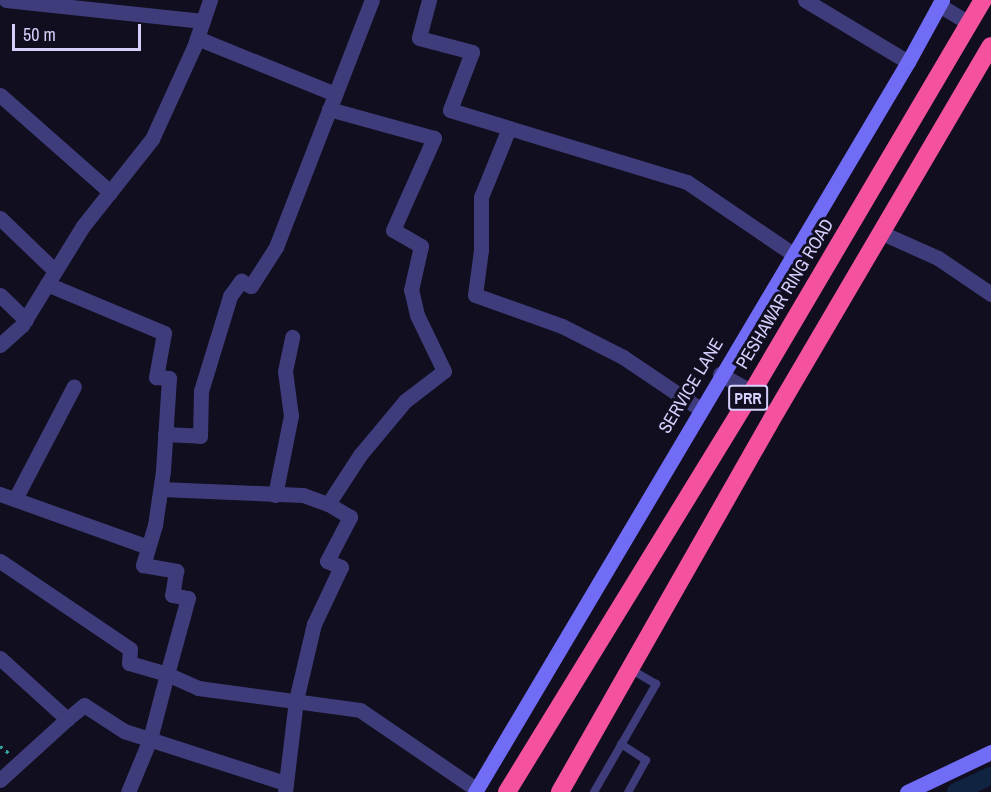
<!DOCTYPE html>
<style>
body{margin:0}
#map{position:relative;width:991px;height:792px;overflow:hidden;background:#110e1f;font-family:"Archivo Narrow",sans-serif}
div>[style]{position:absolute}
.canal>*{height:18px;margin:-9px;padding:0 9px;transform-origin:9px;border-radius:9px;background:#102341}
.path>*{height:3px;margin-top:-1.5px;transform-origin:0;background:repeating-linear-gradient(90deg,#35aaa3 0 3px,transparent 0 7.5px)}
.lane>*{height:8px;margin:-4px;padding:0 4px;transform-origin:4px;border-radius:4px;background:#3f3c7b}
.street>*{height:15px;margin:-7.5px;padding:0 7.5px;transform-origin:7.5px;border-radius:7.5px;background:#3f3c7b}
.secondary>*{height:15px;margin:-7.5px;padding:0 7.5px;transform-origin:7.5px;border-radius:7.5px;background:#706cf6}
.highway>*{height:18px;margin:-9px;padding:0 9px;transform-origin:9px;border-radius:9px;background:#f4529f}
span{translate:-50% -50%;white-space:nowrap;text-align:center;line-height:1.15;-webkit-text-stroke:6px #110e1f;paint-order:stroke}
.shield-label span{padding:2px 4px;background:#110e1f;border:2px solid;border-radius:4px;-webkit-text-stroke-width:0}
.shield-label{font-size:16px;color:#d5cffc;font-weight:700}
.street-label{font-size:18px;color:#d5cffc}
.scale{position:absolute;left:12px;top:24px;width:129px;height:27px;box-sizing:border-box;border:3px solid #d5cffc;border-top:0;padding-left:8px;font-size:18px;line-height:21px;white-space:nowrap;color:#d5cffc;-webkit-text-stroke:4px #110e1f;paint-order:stroke}
</style>
<div id="map">
<div class="canal">
<i style="left:956px;top:792px;width:38px;rotate:-25deg"></i>
</div>
<div class="path">
<i style="left:0;top:746px;width:11px;rotate:38deg"></i>
</div>
<div class="lane">
<i style="left:621px;top:744px;width:30px;rotate:33deg"></i>
<i style="left:646px;top:760px;width:37px;rotate:119deg"></i>
<i style="left:594px;top:792px;width:125px;rotate:-60.1deg"></i>
<i style="left:656px;top:684px;width:30px;rotate:-150deg"></i>
</div>
<div class="street">
<i style="left:6px;top:0;width:198px;rotate:6.1deg"></i>
<i style="left:429px;top:0;width:39px;rotate:105deg"></i>
<i style="left:419px;top:38px;width:55px;rotate:14.8deg"></i>
<i style="left:472px;top:52px;width:62px;rotate:110.8deg"></i>
<i style="left:450px;top:110px;width:248px;rotate:16.9deg"></i>
<i style="left:687px;top:182px;width:128px;rotate:34.2deg"></i>
<i style="left:805px;top:0;width:120px;rotate:31deg"></i>
<i style="left:939px;top:5px;width:35px;rotate:31deg"></i>
<i style="left:197px;top:38px;width:149px;rotate:22.1deg"></i>
<i style="left:0;top:95px;width:147px;rotate:41.4deg"></i>
<i style="left:509px;top:128px;width:74px;rotate:112.1deg"></i>
<i style="left:481px;top:197px;width:53px;rotate:90deg"></i>
<i style="left:481px;top:250px;width:45px;rotate:97.6deg"></i>
<i style="left:475px;top:295px;width:92px;rotate:19.6deg"></i>
<i style="left:562px;top:326px;width:68px;rotate:26.9deg"></i>
<i style="left:623px;top:357px;width:93px;rotate:34deg"></i>
<i style="left:0;top:218px;width:76px;rotate:43.9deg"></i>
<i style="left:882px;top:233px;width:61px;rotate:24.1deg"></i>
<i style="left:938px;top:258px;width:64px;rotate:34.2deg"></i>
<i style="left:47px;top:284px;width:127px;rotate:22.7deg"></i>
<i style="left:164px;top:333px;width:45px;rotate:100.3deg"></i>
<i style="left:156px;top:377px;width:13px;rotate:4deg"></i>
<i style="left:169px;top:378px;width:93px;rotate:93.7deg"></i>
<i style="left:163px;top:471px;width:55px;rotate:98.4deg"></i>
<i style="left:155px;top:525px;width:42px;rotate:106.7deg"></i>
<i style="left:143px;top:565px;width:34px;rotate:10deg"></i>
<i style="left:176px;top:571px;width:24px;rotate:99deg"></i>
<i style="left:172px;top:595px;width:16px;rotate:11deg"></i>
<i style="left:188px;top:598px;width:79px;rotate:105.4deg"></i>
<i style="left:167px;top:674px;width:34px;rotate:24deg"></i>
<i style="left:198px;top:688px;width:163px;rotate:7.7deg"></i>
<i style="left:360px;top:710px;width:140px;rotate:34.3deg"></i>
<i style="left:0;top:295px;width:36px;rotate:44deg"></i>
<i style="left:0;top:345px;width:30px;rotate:-42deg"></i>
<i style="left:22px;top:325px;width:116px;rotate:-58.4deg"></i>
<i style="left:83px;top:226px;width:111px;rotate:-51.6deg"></i>
<i style="left:152px;top:139px;width:101px;rotate:-65.5deg"></i>
<i style="left:194px;top:47px;width:50px;rotate:-71.2deg"></i>
<i style="left:720px;top:374px;width:37px;rotate:29deg"></i>
<i style="left:165px;top:434px;width:35px;rotate:3deg"></i>
<i style="left:200px;top:436px;width:45px;rotate:-88.7deg"></i>
<i style="left:201px;top:391px;width:99px;rotate:-73deg"></i>
<i style="left:230px;top:296px;width:19px;rotate:-54deg"></i>
<i style="left:241px;top:281px;width:11px;rotate:27deg"></i>
<i style="left:251px;top:286px;width:46px;rotate:-57.3deg"></i>
<i style="left:276px;top:247px;width:265px;rotate:-68.8deg"></i>
<i style="left:161px;top:489px;width:142px;rotate:2.4deg"></i>
<i style="left:303px;top:495px;width:27px;rotate:20deg"></i>
<i style="left:0;top:494px;width:157px;rotate:19.7deg"></i>
<i style="left:275px;top:495px;width:81px;rotate:-78.6deg"></i>
<i style="left:291px;top:416px;width:45px;rotate:-97.6deg"></i>
<i style="left:285px;top:371px;width:35px;rotate:-78deg"></i>
<i style="left:15px;top:499px;width:127px;rotate:-62.4deg"></i>
<i style="left:0;top:561px;width:157px;rotate:34.1deg"></i>
<i style="left:130px;top:649px;width:14px;rotate:94deg"></i>
<i style="left:129px;top:663px;width:40px;rotate:16deg"></i>
<i style="left:167px;top:674px;width:67px;rotate:104.7deg"></i>
<i style="left:150px;top:739px;width:57px;rotate:112.5deg"></i>
<i style="left:0;top:658px;width:91px;rotate:42.3deg"></i>
<i style="left:67px;top:719px;width:22px;rotate:-39deg"></i>
<i style="left:84px;top:705px;width:48px;rotate:33deg"></i>
<i style="left:124px;top:731px;width:169px;rotate:17.9deg"></i>
<i style="left:0;top:780px;width:91px;rotate:-42.3deg"></i>
<i style="left:285px;top:792px;width:93px;rotate:-83.2deg"></i>
<i style="left:296px;top:700px;width:78px;rotate:-76.7deg"></i>
<i style="left:314px;top:624px;width:63px;rotate:-64.7deg"></i>
<i style="left:341px;top:567px;width:15px;rotate:-157deg"></i>
<i style="left:327px;top:561px;width:50px;rotate:-62.4deg"></i>
<i style="left:350px;top:517px;width:26px;rotate:-149deg"></i>
<i style="left:328px;top:504px;width:59px;rotate:-56.9deg"></i>
<i style="left:360px;top:455px;width:70px;rotate:-50.2deg"></i>
<i style="left:405px;top:401px;width:49px;rotate:-37.6deg"></i>
<i style="left:444px;top:371px;width:62px;rotate:-115.7deg"></i>
<i style="left:417px;top:315px;width:26px;rotate:-103deg"></i>
<i style="left:411px;top:290px;width:45px;rotate:-77.2deg"></i>
<i style="left:421px;top:246px;width:32px;rotate:-150deg"></i>
<i style="left:393px;top:230px;width:101px;rotate:-66deg"></i>
<i style="left:434px;top:138px;width:109px;rotate:-164.6deg"></i>
</div>
<div class="secondary">
<i style="left:475px;top:792px;width:849px;rotate:-59.33deg"></i>
<i style="left:908px;top:62px;width:71px;rotate:-61.3deg"></i>
<i style="left:907px;top:792px;width:93px;rotate:-25.5deg"></i>
</div>
<div class="highway">
<i style="left:507px;top:792px;width:469px;rotate:-58.5deg"></i>
<i style="left:752px;top:392px;width:455px;rotate:-59.5deg"></i>
<i style="left:560px;top:792px;width:437px;rotate:-60.4deg"></i>
<i style="left:776px;top:412px;width:424px;rotate:-59.6deg"></i>
</div>
<div class="shield-label">
<span style="left:748px;top:398px">PRR</span>
</div>
<div class="street-label">
<span style="left:785px;top:294px;rotate:-59deg">PESHAWAR RING ROAD</span>
<span style="left:691px;top:386px;rotate:-59deg">SERVICE LANE</span>
</div>
<div class="scale">50 m</div>
</div>
